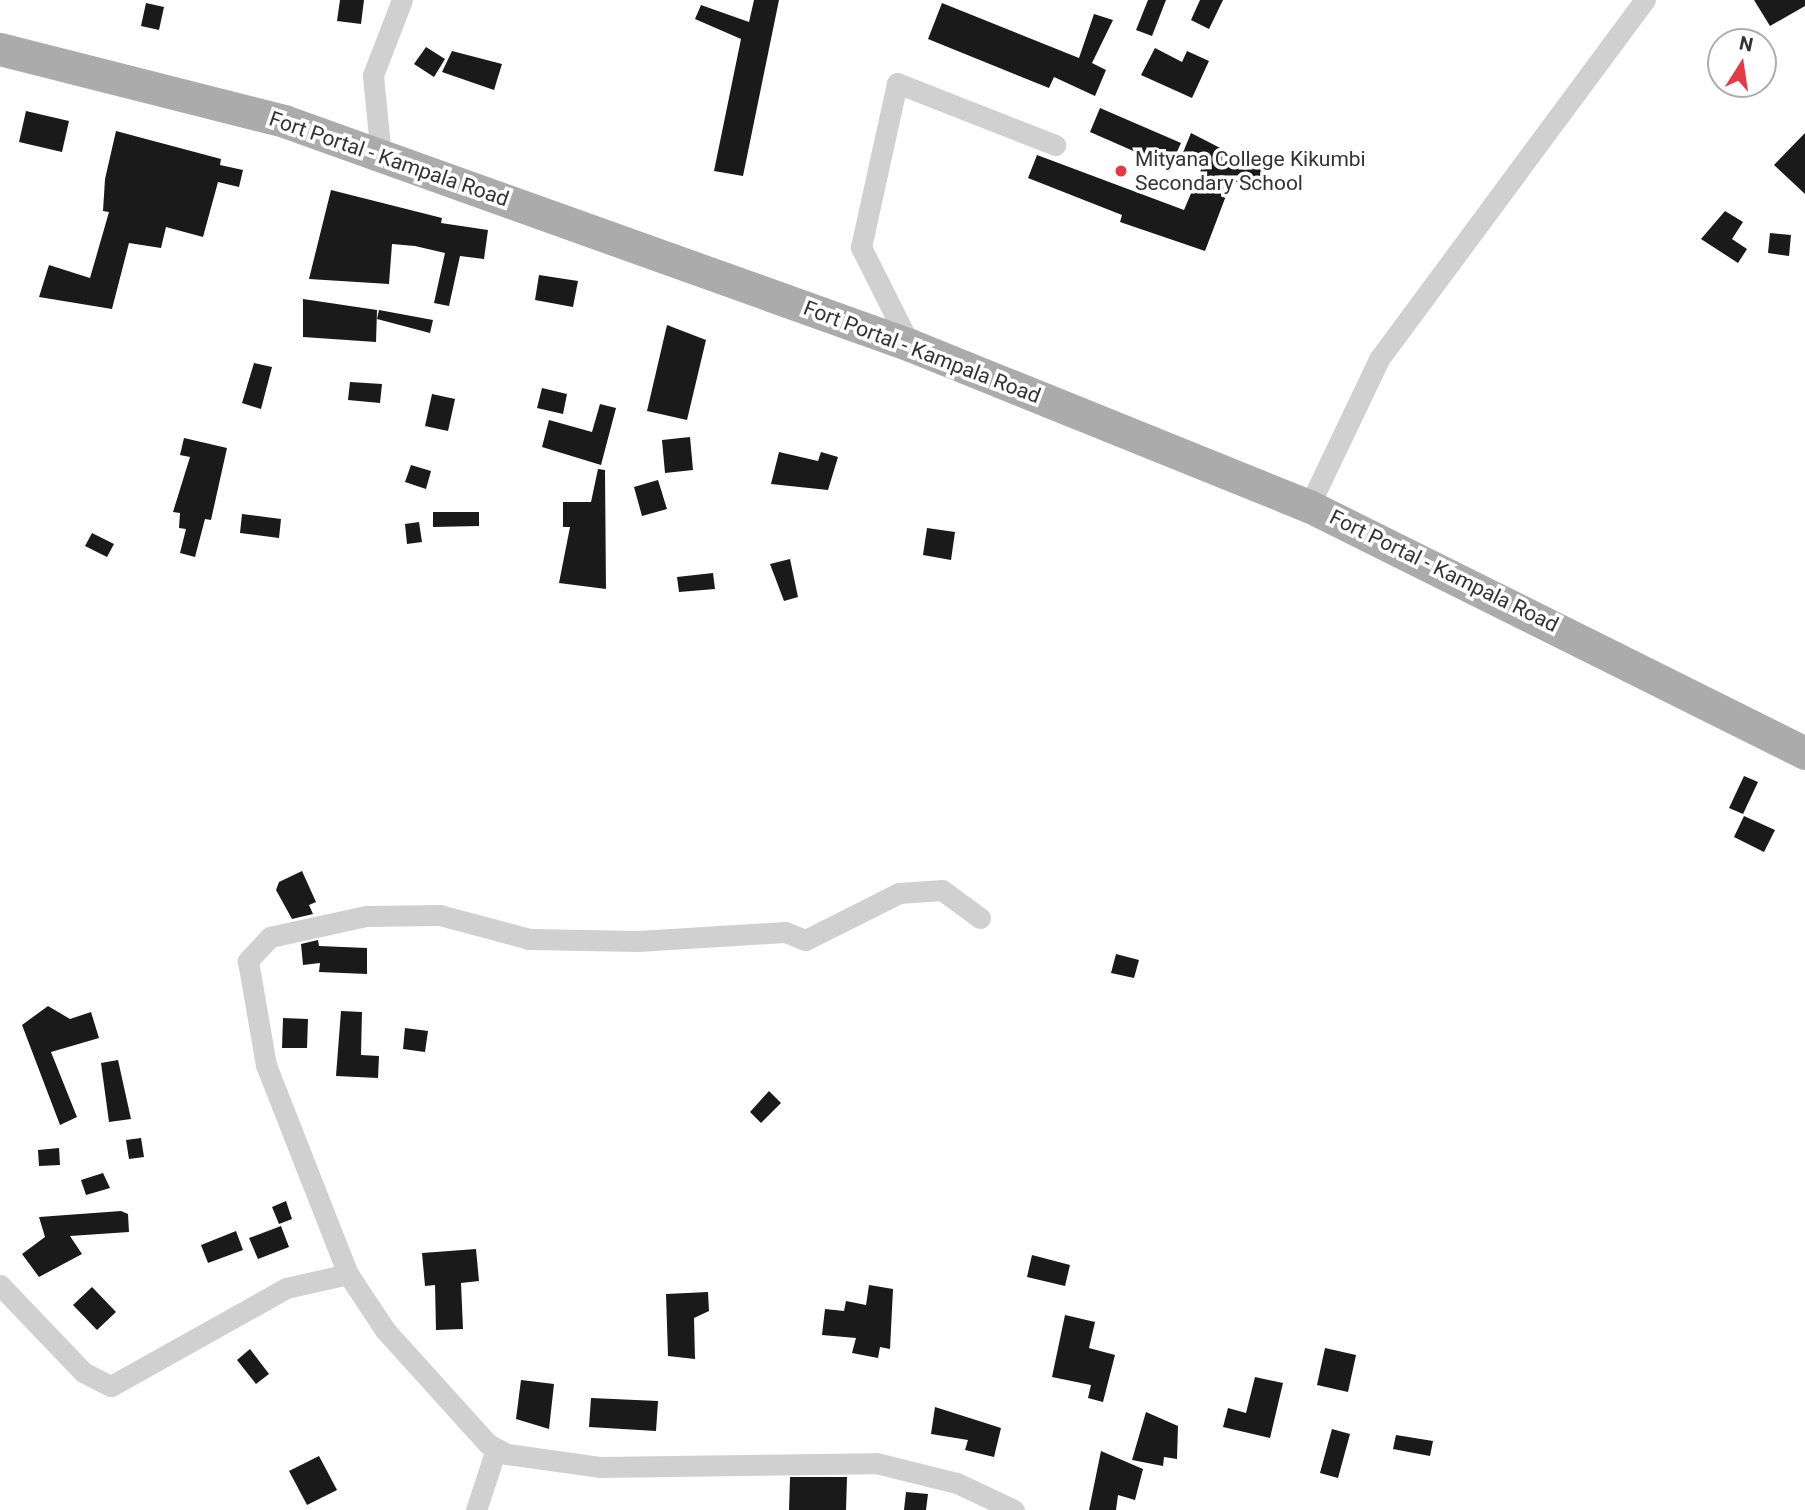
<!DOCTYPE html>
<style>
body{margin:0}
#map{position:relative;width:1805px;height:1510px;overflow:hidden;background:#fff;font-family:Roboto,sans-serif}
div>[style]{position:absolute}
.building>*{inset:0;background:#1a1a1a}
.street>*{height:21px;margin:-10.5px;padding:0 10.5px;transform-origin:10.5px;border-radius:10.5px;background:#d0d0d0}
.primary>*{height:33px;margin:-16.5px;padding:0 16.5px;transform-origin:16.5px;border-radius:16.5px;background:#ababab}
.dots>*{width:19px;height:19px;translate:-50% -50%;box-sizing:border-box;border:4px solid #fff;border-radius:50%}
span{translate:-50% -50%;white-space:nowrap;text-align:center;line-height:1.15;-webkit-text-stroke:7px #fff;paint-order:stroke}
.street-label{font-size:21px;color:#333}
.poi-label{font-size:21px;color:#333}
.left{translate:0 -50%;text-align:left}
.north{position:absolute;left:1707px;top:28px;width:70px;height:70px;box-sizing:border-box;background:#fff;border:2px solid #adadad;border-radius:50%;rotate:12deg;font-size:19px;font-weight:700;line-height:28px;text-align:center;color:#333}
.north::after{content:'';display:block;margin:auto;width:24px;height:32px;background:#e63946;clip-path:polygon(50% 0,100% 100%,50% 72%,0 100%)}
</style>
<div id="map">
<div class="building">
<i style="clip-path:polygon(340px 0,364px 0,361px 24px,337px 21px)"></i>
<i style="clip-path:polygon(754px 0,779px 0,743px 176px,714px 171px,741px 39px,695px 19px,701px 5px,749px 22px)"></i>
<i style="clip-path:polygon(1148px 0,1166px 0,1152px 36px,1136px 30px)"></i>
<i style="clip-path:polygon(1200px 0,1223px 0,1209px 29px,1191px 20px)"></i>
<i style="clip-path:polygon(1754px 0,1805px 0,1805px 6px,1770px 26px)"></i>
<i style="clip-path:polygon(146px 3px,164px 7px,159px 30px,141px 26px)"></i>
<i style="clip-path:polygon(942px 3px,1079px 58px,1094px 14px,1113px 20px,1092px 63px,1106px 70px,1095px 96px,1054px 77px,1049px 88px,928px 39px)"></i>
<i style="clip-path:polygon(426px 47px,445px 59px,434px 77px,414px 64px)"></i>
<i style="clip-path:polygon(1155px 48px,1182px 62px,1187px 51px,1209px 61px,1192px 98px,1141px 75px)"></i>
<i style="clip-path:polygon(452px 51px,502px 64px,494px 90px,442px 72px)"></i>
<i style="clip-path:polygon(1100px 108px,1181px 143px,1170px 167px,1090px 132px)"></i>
<i style="clip-path:polygon(26px 111px,69px 121px,62px 152px,19px 142px)"></i>
<i style="clip-path:polygon(116px 131px,221px 159px,220px 165px,243px 170px,239px 187px,218px 182px,203px 237px,166px 227px,161px 248px,129px 243px,112px 309px,39px 297px,49px 265px,90px 278px,109px 212px,103px 211px,105px 179px)"></i>
<i style="clip-path:polygon(1191px 133px,1269px 173px,1261px 192px,1232px 180px,1205px 251px,1120px 222px,1122px 215px,1028px 178px,1037px 155px,1184px 210px,1203px 165px,1182px 155px)"></i>
<i style="clip-path:polygon(1805px 133px,1805px 194px,1774px 165px)"></i>
<i style="clip-path:polygon(331px 190px,442px 218px,441px 223px,488px 230px,484px 259px,460px 256px,449px 306px,434px 303px,445px 253px,415px 246px,392px 244px,389px 284px,309px 279px)"></i>
<i style="clip-path:polygon(1725px 211px,1743px 222px,1732px 239px,1747px 249px,1738px 263px,1701px 239px)"></i>
<i style="clip-path:polygon(1770px 233px,1791px 235px,1789px 256px,1768px 253px)"></i>
<i style="clip-path:polygon(539px 275px,578px 281px,573px 307px,535px 300px)"></i>
<i style="clip-path:polygon(303px 299px,377px 310px,376px 342px,303px 337px)"></i>
<i style="clip-path:polygon(379px 310px,433px 320px,430px 333px,377px 319px)"></i>
<i style="clip-path:polygon(667px 325px,706px 340px,687px 420px,647px 411px)"></i>
<i style="clip-path:polygon(254px 363px,272px 367px,261px 409px,242px 403px)"></i>
<i style="clip-path:polygon(350px 382px,382px 384px,380px 403px,348px 400px)"></i>
<i style="clip-path:polygon(542px 388px,567px 394px,563px 414px,537px 408px)"></i>
<i style="clip-path:polygon(432px 394px,455px 399px,448px 431px,425px 426px)"></i>
<i style="clip-path:polygon(600px 404px,616px 408px,601px 465px,542px 447px,549px 420px,592px 432px)"></i>
<i style="clip-path:polygon(690px 437px,693px 470px,665px 473px,662px 440px)"></i>
<i style="clip-path:polygon(184px 438px,227px 448px,211px 520px,205px 519px,195px 557px,180px 553px,186px 529px,179px 528px,180px 513px,173px 512px,190px 457px,180px 455px)"></i>
<i style="clip-path:polygon(779px 452px,818px 461px,821px 452px,838px 457px,828px 490px,771px 484px)"></i>
<i style="clip-path:polygon(411px 465px,431px 471px,426px 489px,405px 482px)"></i>
<i style="clip-path:polygon(598px 469px,605px 470px,606px 589px,559px 583px,570px 527px,563px 527px,563px 502px,591px 502px)"></i>
<i style="clip-path:polygon(658px 480px,667px 509px,642px 516px,634px 487px)"></i>
<i style="clip-path:polygon(433px 512px,479px 512px,479px 526px,433px 527px)"></i>
<i style="clip-path:polygon(242px 514px,281px 519px,279px 538px,240px 533px)"></i>
<i style="clip-path:polygon(419px 522px,422px 542px,407px 544px,405px 524px)"></i>
<i style="clip-path:polygon(927px 528px,955px 532px,951px 560px,923px 555px)"></i>
<i style="clip-path:polygon(92px 533px,114px 544px,107px 557px,85px 546px)"></i>
<i style="clip-path:polygon(790px 559px,798px 597px,784px 601px,770px 564px)"></i>
<i style="clip-path:polygon(713px 573px,715px 589px,679px 592px,677px 577px)"></i>
<i style="clip-path:polygon(1744px 776px,1758px 782px,1743px 814px,1729px 808px)"></i>
<i style="clip-path:polygon(1744px 816px,1775px 830px,1764px 852px,1734px 837px)"></i>
<i style="clip-path:polygon(302px 871px,316px 902px,309px 905px,313px 914px,292px 919px,276px 890px,279px 882px)"></i>
<i style="clip-path:polygon(318px 940px,319px 946px,367px 948px,367px 974px,319px 972px,320px 963px,303px 965px,301px 944px)"></i>
<i style="clip-path:polygon(1116px 954px,1139px 960px,1134px 978px,1111px 973px)"></i>
<i style="clip-path:polygon(48px 1006px,70px 1019px,91px 1012px,99px 1038px,51px 1052px,77px 1117px,60px 1125px,22px 1025px)"></i>
<i style="clip-path:polygon(341px 1011px,362px 1012px,361px 1055px,379px 1056px,378px 1078px,336px 1076px)"></i>
<i style="clip-path:polygon(283px 1018px,308px 1019px,307px 1048px,282px 1048px)"></i>
<i style="clip-path:polygon(405px 1028px,428px 1031px,425px 1052px,403px 1049px)"></i>
<i style="clip-path:polygon(118px 1060px,131px 1119px,109px 1122px,101px 1063px)"></i>
<i style="clip-path:polygon(769px 1091px,781px 1103px,761px 1123px,750px 1112px)"></i>
<i style="clip-path:polygon(141px 1138px,144px 1157px,129px 1159px,126px 1140px)"></i>
<i style="clip-path:polygon(59px 1148px,60px 1165px,39px 1166px,38px 1150px)"></i>
<i style="clip-path:polygon(103px 1173px,110px 1188px,86px 1195px,81px 1180px)"></i>
<i style="clip-path:polygon(286px 1201px,292px 1219px,279px 1224px,272px 1207px)"></i>
<i style="clip-path:polygon(121px 1211px,128px 1214px,129px 1232px,70px 1236px,82px 1254px,39px 1277px,22px 1254px,45px 1237px,39px 1217px)"></i>
<i style="clip-path:polygon(281px 1226px,289px 1247px,258px 1259px,249px 1238px)"></i>
<i style="clip-path:polygon(236px 1231px,243px 1250px,208px 1263px,201px 1245px)"></i>
<i style="clip-path:polygon(476px 1249px,479px 1281px,461px 1283px,463px 1329px,436px 1330px,435px 1285px,425px 1286px,422px 1253px)"></i>
<i style="clip-path:polygon(1032px 1255px,1070px 1265px,1065px 1286px,1027px 1277px)"></i>
<i style="clip-path:polygon(869px 1285px,893px 1289px,890px 1349px,880px 1347px,878px 1358px,852px 1353px,856px 1338px,822px 1335px,825px 1309px,844px 1311px,846px 1301px,866px 1305px)"></i>
<i style="clip-path:polygon(92px 1287px,116px 1312px,97px 1330px,73px 1305px)"></i>
<i style="clip-path:polygon(708px 1292px,709px 1311px,694px 1318px,695px 1359px,668px 1356px,666px 1294px)"></i>
<i style="clip-path:polygon(1065px 1315px,1095px 1322px,1089px 1348px,1115px 1355px,1103px 1402px,1088px 1398px,1091px 1385px,1052px 1377px)"></i>
<i style="clip-path:polygon(1325px 1348px,1356px 1355px,1348px 1392px,1317px 1385px)"></i>
<i style="clip-path:polygon(250px 1349px,269px 1374px,256px 1384px,237px 1360px)"></i>
<i style="clip-path:polygon(1255px 1377px,1283px 1383px,1270px 1438px,1223px 1427px,1228px 1408px,1246px 1413px)"></i>
<i style="clip-path:polygon(521px 1380px,554px 1384px,549px 1429px,516px 1419px)"></i>
<i style="clip-path:polygon(591px 1398px,658px 1401px,656px 1431px,589px 1427px)"></i>
<i style="clip-path:polygon(935px 1407px,1001px 1428px,994px 1457px,965px 1450px,968px 1440px,931px 1434px)"></i>
<i style="clip-path:polygon(1146px 1412px,1178px 1426px,1177px 1459px,1164px 1457px,1163px 1466px,1132px 1460px)"></i>
<i style="clip-path:polygon(1332px 1429px,1350px 1434px,1338px 1478px,1320px 1473px)"></i>
<i style="clip-path:polygon(1396px 1435px,1433px 1441px,1430px 1456px,1393px 1449px)"></i>
<i style="clip-path:polygon(1101px 1451px,1143px 1469px,1135px 1500px,1118px 1495px,1116px 1510px,1089px 1510px)"></i>
<i style="clip-path:polygon(319px 1456px,337px 1490px,307px 1505px,289px 1471px)"></i>
<i style="clip-path:polygon(790px 1477px,847px 1477px,846px 1510px,789px 1510px)"></i>
<i style="clip-path:polygon(906px 1492px,928px 1494px,926px 1510px,904px 1510px)"></i>
</div>
<div class="street">
<i style="left:381px;top:157px;width:82px;rotate:-95.6deg"></i>
<i style="left:373px;top:75px;width:80px;rotate:-68.9deg"></i>
<i style="left:910px;top:345px;width:110px;rotate:-116.6deg"></i>
<i style="left:861px;top:247px;width:168px;rotate:-77.6deg"></i>
<i style="left:897px;top:83px;width:170px;rotate:21.4deg"></i>
<i style="left:1309px;top:506px;width:163px;rotate:-64.5deg"></i>
<i style="left:1379px;top:359px;width:447px;rotate:-53.5deg"></i>
<i style="left:980px;top:918px;width:47px;rotate:-143.6deg"></i>
<i style="left:942px;top:890px;width:43px;rotate:176deg"></i>
<i style="left:899px;top:893px;width:105px;rotate:153.4deg"></i>
<i style="left:805px;top:940px;width:22px;rotate:-158deg"></i>
<i style="left:785px;top:932px;width:147px;rotate:176.5deg"></i>
<i style="left:638px;top:941px;width:109px;rotate:-178.9deg"></i>
<i style="left:529px;top:939px;width:92px;rotate:-164.9deg"></i>
<i style="left:440px;top:915px;width:74px;rotate:179.2deg"></i>
<i style="left:366px;top:916px;width:98px;rotate:167.7deg"></i>
<i style="left:270px;top:937px;width:33px;rotate:133deg"></i>
<i style="left:248px;top:961px;width:106px;rotate:80.2deg"></i>
<i style="left:266px;top:1065px;width:225px;rotate:68.6deg"></i>
<i style="left:348px;top:1274px;width:67px;rotate:56.5deg"></i>
<i style="left:385px;top:1330px;width:154px;rotate:47.9deg"></i>
<i style="left:488px;top:1444px;width:21px;rotate:28deg"></i>
<i style="left:507px;top:1454px;width:93px;rotate:8deg"></i>
<i style="left:599px;top:1467px;width:277px;rotate:-0.8deg"></i>
<i style="left:876px;top:1463px;width:83px;rotate:13.9deg"></i>
<i style="left:957px;top:1483px;width:63px;rotate:25.3deg"></i>
<i style="left:0;top:1285px;width:120px;rotate:46.3deg"></i>
<i style="left:83px;top:1372px;width:31px;rotate:27deg"></i>
<i style="left:111px;top:1386px;width:201px;rotate:-29.2deg"></i>
<i style="left:286px;top:1288px;width:64px;rotate:-12.7deg"></i>
<i style="left:476px;top:1510px;width:64px;rotate:-71.8deg"></i>
</div>
<div class="primary">
<i style="left:0;top:49px;width:293px;rotate:14.2deg"></i>
<i style="left:284px;top:121px;width:665px;rotate:19.69deg"></i>
<i style="left:910px;top:345px;width:430px;rotate:22deg"></i>
<i style="left:1309px;top:506px;width:554px;rotate:26.47deg"></i>
</div>
<div class="dots">
<i style="left:1121px;top:171px;background:#e63946"></i>
</div>
<div class="street-label">
<span style="left:389px;top:159px;rotate:19deg">Fort Portal - Kampala Road</span>
<span style="left:922px;top:352px;rotate:21deg">Fort Portal - Kampala Road</span>
<span style="left:1444px;top:571px;rotate:26deg">Fort Portal - Kampala Road</span>
</div>
<div class="poi-label">
<span class="left" style="left:1135px;top:171px">Mityana College Kikumbi<br>Secondary School</span>
</div>
<div class="north">N</div>
</div>
